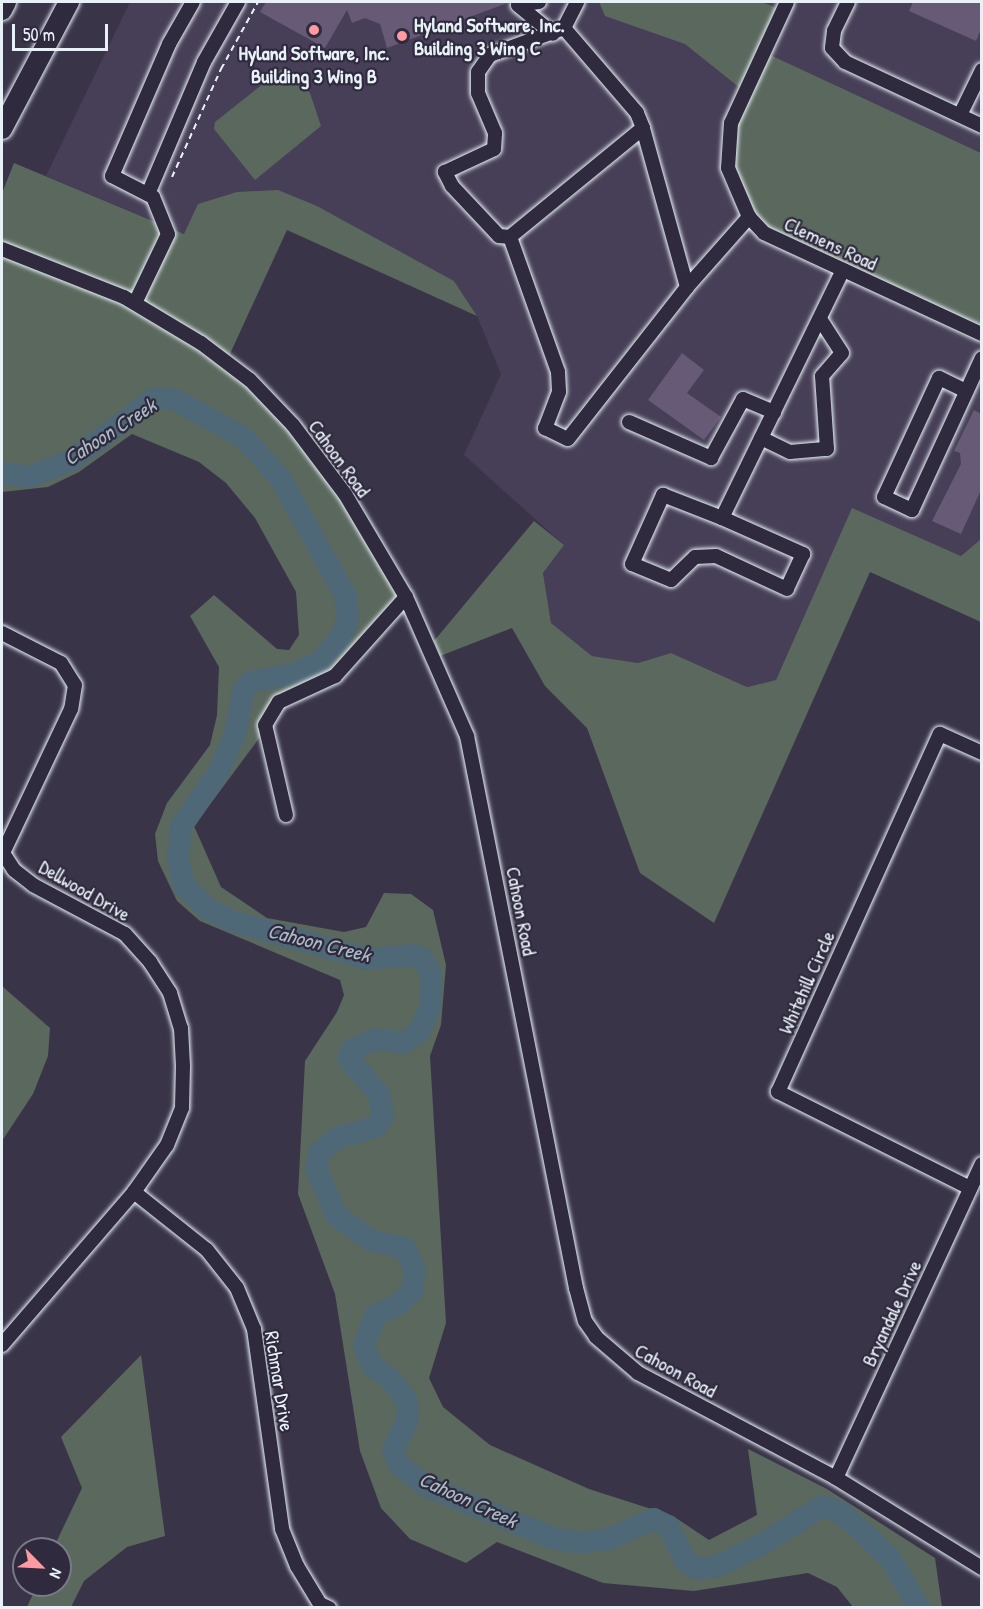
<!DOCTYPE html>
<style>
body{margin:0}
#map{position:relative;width:983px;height:1609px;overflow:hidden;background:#3a3449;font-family:"Patrick Hand",sans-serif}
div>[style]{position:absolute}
.built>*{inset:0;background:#473f57}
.green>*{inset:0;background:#5b685d}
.river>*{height:22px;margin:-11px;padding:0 11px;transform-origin:11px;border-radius:11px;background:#4f6877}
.building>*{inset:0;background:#665a77}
.path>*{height:2px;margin-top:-1px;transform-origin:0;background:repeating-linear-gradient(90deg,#e8f1f8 0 6px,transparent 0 10.5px)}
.roads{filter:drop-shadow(0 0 2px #e8f1f8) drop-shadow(0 0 2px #e8f1f8)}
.minor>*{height:14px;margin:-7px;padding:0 7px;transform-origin:7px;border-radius:7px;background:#2f2a3d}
.highway>*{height:20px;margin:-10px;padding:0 10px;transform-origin:10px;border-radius:10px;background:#2f2a3d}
.dots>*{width:16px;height:16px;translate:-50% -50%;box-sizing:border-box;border:3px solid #2f2a3d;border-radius:50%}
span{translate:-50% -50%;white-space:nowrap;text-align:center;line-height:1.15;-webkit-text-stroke:4.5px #2f2a3d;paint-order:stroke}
.poi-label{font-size:20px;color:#e8f1f8;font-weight:700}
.left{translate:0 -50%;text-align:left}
.street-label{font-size:20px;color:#e8f1f8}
.water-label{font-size:21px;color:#abbac4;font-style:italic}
.frame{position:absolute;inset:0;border:3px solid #e8f1f8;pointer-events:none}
.north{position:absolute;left:12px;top:1537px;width:60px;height:60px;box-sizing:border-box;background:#2f2a3d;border:2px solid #797a88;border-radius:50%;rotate:114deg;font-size:16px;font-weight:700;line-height:24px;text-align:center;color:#e8f1f8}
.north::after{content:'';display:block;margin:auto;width:21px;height:27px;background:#ff9aa2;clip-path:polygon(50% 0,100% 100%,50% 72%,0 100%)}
.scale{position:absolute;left:12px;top:24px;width:96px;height:27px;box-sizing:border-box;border:3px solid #e8f1f8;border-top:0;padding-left:8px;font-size:18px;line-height:21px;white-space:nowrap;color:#e8f1f8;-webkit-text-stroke:4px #2f2a3d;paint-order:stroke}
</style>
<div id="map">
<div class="built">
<i style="clip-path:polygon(130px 2px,981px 2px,981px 153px,758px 50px,721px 130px,722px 178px,742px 218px,981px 339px,981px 539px,961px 556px,852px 509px,776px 680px,747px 687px,671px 653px,638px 663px,592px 656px,551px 623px,543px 573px,564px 545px,464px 455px,501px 374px,477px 316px,454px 281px,317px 206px,185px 234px,46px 176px)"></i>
</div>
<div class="green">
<i style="clip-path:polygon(599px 2px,762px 2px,777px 8px,740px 88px,685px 44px,605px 16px)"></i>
<i style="clip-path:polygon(768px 54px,981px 153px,981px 327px,769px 228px,749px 208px,734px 167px,737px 123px)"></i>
<i style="clip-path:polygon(283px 68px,291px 69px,310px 93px,321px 126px,255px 180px,214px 129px,215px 122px)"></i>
<i style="clip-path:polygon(14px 163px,184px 234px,198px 204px,237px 192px,278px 190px,317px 206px,454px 281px,477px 316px,287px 230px,229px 356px,264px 387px,412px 599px,343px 677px,283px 706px,194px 826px,221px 887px,267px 918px,344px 932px,366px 927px,384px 893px,411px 894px,433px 910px,446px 965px,441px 1025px,430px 1056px,446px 1323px,429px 1378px,443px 1407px,490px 1445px,589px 1489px,673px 1516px,709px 1540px,757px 1515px,748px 1449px,827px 1489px,935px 1558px,942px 1607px,853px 1607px,837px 1587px,808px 1573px,694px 1591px,603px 1583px,497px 1542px,466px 1563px,410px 1539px,381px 1508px,360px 1451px,335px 1294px,298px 1194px,305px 1061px,337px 1012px,344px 995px,340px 980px,200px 921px,177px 901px,158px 861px,155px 834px,167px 803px,210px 745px,217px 715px,219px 667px,190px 616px,214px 595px,277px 649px,289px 650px,299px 635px,296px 592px,255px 518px,226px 483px,199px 462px,132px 434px,79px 472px,48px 487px,2px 492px,2px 193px)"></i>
<i style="clip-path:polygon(852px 508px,961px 556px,981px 539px,981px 622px,870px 572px,714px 923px,640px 873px,587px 728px,545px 686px,512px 628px,440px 656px,434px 641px,534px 521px,564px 545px,543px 573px,551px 623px,592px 656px,638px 663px,671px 653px,747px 687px,776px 680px)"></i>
<i style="clip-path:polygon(2px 986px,50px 1028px,48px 1056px,33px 1094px,2px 1141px)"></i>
<i style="clip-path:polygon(141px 1355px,165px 1536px,127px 1547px,84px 1581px,71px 1607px,27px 1607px,37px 1585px,60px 1585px,60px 1549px,53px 1549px,82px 1488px,61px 1437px)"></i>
</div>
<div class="river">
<i style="left:2px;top:473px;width:27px;rotate:8deg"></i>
<i style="left:29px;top:477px;width:46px;rotate:-21.6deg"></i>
<i style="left:72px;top:460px;width:104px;rotate:-36.8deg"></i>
<i style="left:155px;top:398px;width:21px;rotate:5deg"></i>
<i style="left:176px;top:400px;width:78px;rotate:29.2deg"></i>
<i style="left:244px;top:438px;width:54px;rotate:48deg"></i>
<i style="left:280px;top:478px;width:135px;rotate:60.8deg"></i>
<i style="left:346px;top:596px;width:21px;rotate:85deg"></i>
<i style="left:348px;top:617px;width:20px;rotate:108deg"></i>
<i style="left:342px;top:636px;width:35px;rotate:131deg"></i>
<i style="left:319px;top:662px;width:25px;rotate:153deg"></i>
<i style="left:297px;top:673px;width:47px;rotate:168.9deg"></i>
<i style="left:251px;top:682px;width:12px;rotate:132deg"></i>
<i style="left:243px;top:691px;width:42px;rotate:99.7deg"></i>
<i style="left:236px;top:732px;width:45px;rotate:113.7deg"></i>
<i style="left:218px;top:773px;width:65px;rotate:124.4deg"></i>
<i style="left:181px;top:827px;width:32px;rotate:95deg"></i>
<i style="left:178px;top:859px;width:27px;rotate:77deg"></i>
<i style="left:184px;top:885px;width:32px;rotate:46deg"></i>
<i style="left:206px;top:908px;width:28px;rotate:27deg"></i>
<i style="left:231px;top:921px;width:142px;rotate:15.5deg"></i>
<i style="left:368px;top:959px;width:45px;rotate:-5.1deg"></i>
<i style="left:413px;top:955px;width:11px;rotate:22deg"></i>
<i style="left:423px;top:959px;width:18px;rotate:63deg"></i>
<i style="left:431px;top:975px;width:29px;rotate:90deg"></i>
<i style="left:431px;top:1004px;width:29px;rotate:112deg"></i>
<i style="left:420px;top:1031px;width:20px;rotate:143deg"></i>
<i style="left:404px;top:1043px;width:28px;rotate:-172deg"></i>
<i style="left:376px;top:1039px;width:27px;rotate:156deg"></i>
<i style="left:351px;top:1050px;width:9px;rotate:103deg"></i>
<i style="left:349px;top:1059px;width:46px;rotate:49.4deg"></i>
<i style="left:379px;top:1094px;width:23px;rotate:80deg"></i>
<i style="left:383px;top:1117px;width:12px;rotate:125deg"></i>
<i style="left:376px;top:1127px;width:38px;rotate:165deg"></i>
<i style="left:339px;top:1137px;width:26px;rotate:141deg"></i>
<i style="left:319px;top:1153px;width:15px;rotate:101deg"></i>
<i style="left:316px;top:1168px;width:52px;rotate:66.4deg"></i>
<i style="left:337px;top:1216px;width:43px;rotate:35.5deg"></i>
<i style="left:372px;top:1241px;width:34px;rotate:12deg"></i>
<i style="left:405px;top:1248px;width:22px;rotate:66deg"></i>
<i style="left:414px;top:1268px;width:22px;rotate:93deg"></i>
<i style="left:413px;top:1290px;width:18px;rotate:135deg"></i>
<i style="left:400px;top:1303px;width:28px;rotate:154deg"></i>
<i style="left:375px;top:1315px;width:34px;rotate:109deg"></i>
<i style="left:364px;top:1347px;width:22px;rotate:66deg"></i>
<i style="left:373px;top:1367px;width:23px;rotate:34deg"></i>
<i style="left:392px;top:1380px;width:27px;rotate:56deg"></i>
<i style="left:407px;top:1402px;width:17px;rotate:87deg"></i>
<i style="left:408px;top:1419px;width:34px;rotate:116deg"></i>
<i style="left:393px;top:1450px;width:16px;rotate:68deg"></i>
<i style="left:399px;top:1465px;width:34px;rotate:38deg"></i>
<i style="left:426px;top:1486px;width:137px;rotate:22.3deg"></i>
<i style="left:553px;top:1538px;width:28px;rotate:10deg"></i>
<i style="left:581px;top:1543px;width:30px;rotate:-9deg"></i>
<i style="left:611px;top:1538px;width:47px;rotate:-23.8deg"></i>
<i style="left:654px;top:1519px;width:16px;rotate:27deg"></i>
<i style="left:668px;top:1526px;width:40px;rotate:63.4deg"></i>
<i style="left:686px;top:1562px;width:14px;rotate:30deg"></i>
<i style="left:698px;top:1569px;width:19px;rotate:-9deg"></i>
<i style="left:717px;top:1566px;width:52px;rotate:-26.1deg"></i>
<i style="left:764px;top:1543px;width:69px;rotate:-32.5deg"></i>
<i style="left:822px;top:1506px;width:21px;rotate:19deg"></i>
<i style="left:842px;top:1513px;width:67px;rotate:43.2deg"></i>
<i style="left:891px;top:1559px;width:56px;rotate:60.3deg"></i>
</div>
<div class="building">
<i style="clip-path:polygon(266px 2px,510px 2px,387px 48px,380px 24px,365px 18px,352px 23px,347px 10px,325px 48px,260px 12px)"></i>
<i style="clip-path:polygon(913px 2px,981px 2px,981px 29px,976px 41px,909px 11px)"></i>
<i style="clip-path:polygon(682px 353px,704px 370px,687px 393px,721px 417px,704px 440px,648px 400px)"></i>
<i style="clip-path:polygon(974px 410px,981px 414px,981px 490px,961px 534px,932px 521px,961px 464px,960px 453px,954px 451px)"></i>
</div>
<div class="path">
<i style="left:172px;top:177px;width:119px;rotate:-65.6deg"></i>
<i style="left:221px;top:69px;width:77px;rotate:-61.1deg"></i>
</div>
<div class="roads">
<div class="minor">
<i style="left:539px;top:2px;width:21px;rotate:172deg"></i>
<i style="left:518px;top:5px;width:45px;rotate:39.6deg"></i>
<i style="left:787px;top:2px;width:133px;rotate:114.8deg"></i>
<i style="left:731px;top:123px;width:45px;rotate:93.8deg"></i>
<i style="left:728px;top:168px;width:53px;rotate:66.8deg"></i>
<i style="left:749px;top:217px;width:22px;rotate:47deg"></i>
<i style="left:764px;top:233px;width:240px;rotate:24.9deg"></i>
<i style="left:848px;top:2px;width:32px;rotate:116deg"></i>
<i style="left:834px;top:31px;width:17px;rotate:97deg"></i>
<i style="left:832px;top:48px;width:19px;rotate:47deg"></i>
<i style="left:845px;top:62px;width:151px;rotate:25deg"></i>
<i style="left:564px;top:28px;width:112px;rotate:49.3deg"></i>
<i style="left:637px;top:113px;width:16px;rotate:68deg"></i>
<i style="left:643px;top:128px;width:172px;rotate:140.7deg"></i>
<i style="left:510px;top:237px;width:11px;rotate:-175deg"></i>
<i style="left:499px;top:236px;width:69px;rotate:-133.2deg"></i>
<i style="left:452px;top:186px;width:16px;rotate:-117deg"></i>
<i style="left:445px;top:172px;width:54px;rotate:-25.1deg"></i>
<i style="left:494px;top:149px;width:16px;rotate:-86deg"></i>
<i style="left:495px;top:133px;width:43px;rotate:-113deg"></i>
<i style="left:478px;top:93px;width:21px;rotate:-90deg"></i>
<i style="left:478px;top:72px;width:21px;rotate:-55deg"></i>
<i style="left:490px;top:55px;width:79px;rotate:-20deg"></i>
<i style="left:564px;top:28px;width:29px;rotate:-63deg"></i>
<i style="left:960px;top:115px;width:50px;rotate:-63.9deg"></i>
<i style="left:148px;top:194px;width:143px;rotate:-67deg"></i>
<i style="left:204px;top:62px;width:69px;rotate:-60.5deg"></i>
<i style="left:510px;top:237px;width:143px;rotate:70.4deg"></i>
<i style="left:558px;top:372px;width:20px;rotate:87deg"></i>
<i style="left:559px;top:392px;width:39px;rotate:111deg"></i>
<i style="left:545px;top:428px;width:25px;rotate:26deg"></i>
<i style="left:568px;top:439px;width:193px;rotate:-51.9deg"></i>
<i style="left:687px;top:287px;width:165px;rotate:-105.5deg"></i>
<i style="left:2px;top:249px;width:131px;rotate:21.5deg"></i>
<i style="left:124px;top:297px;width:90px;rotate:30.9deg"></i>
<i style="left:201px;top:343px;width:61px;rotate:37.1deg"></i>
<i style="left:250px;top:380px;width:62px;rotate:46.3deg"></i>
<i style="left:293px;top:425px;width:86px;rotate:53deg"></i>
<i style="left:345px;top:494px;width:120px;rotate:59.4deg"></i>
<i style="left:406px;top:597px;width:152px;rotate:66.3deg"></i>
<i style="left:467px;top:736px;width:563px;rotate:78.83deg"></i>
<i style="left:576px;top:1288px;width:34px;rotate:75deg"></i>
<i style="left:585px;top:1321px;width:19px;rotate:55deg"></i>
<i style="left:596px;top:1337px;width:55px;rotate:40.6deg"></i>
<i style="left:638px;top:1373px;width:224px;rotate:27.9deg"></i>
<i style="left:836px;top:1478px;width:172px;rotate:31.7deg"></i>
<i style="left:687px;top:287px;width:94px;rotate:-48.5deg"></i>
<i style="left:135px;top:303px;width:76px;rotate:-64.4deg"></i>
<i style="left:168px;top:234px;width:40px;rotate:-112deg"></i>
<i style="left:153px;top:197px;width:46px;rotate:-152.9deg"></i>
<i style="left:112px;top:176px;width:144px;rotate:-66.6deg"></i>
<i style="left:169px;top:44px;width:48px;rotate:-60.3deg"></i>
<i style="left:966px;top:391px;width:30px;rotate:-154deg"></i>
<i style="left:939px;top:378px;width:131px;rotate:114.8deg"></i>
<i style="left:884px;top:497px;width:31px;rotate:25deg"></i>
<i style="left:912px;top:510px;width:167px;rotate:-65.3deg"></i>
<i style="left:629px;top:422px;width:90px;rotate:23.7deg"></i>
<i style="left:711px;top:458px;width:67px;rotate:-61.5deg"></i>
<i style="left:743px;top:399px;width:34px;rotate:23deg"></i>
<i style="left:761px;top:438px;width:32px;rotate:26deg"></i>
<i style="left:790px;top:452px;width:37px;rotate:-5deg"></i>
<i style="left:827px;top:449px;width:73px;rotate:-93.9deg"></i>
<i style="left:822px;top:376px;width:30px;rotate:-49deg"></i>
<i style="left:842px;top:353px;width:40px;rotate:-122.9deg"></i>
<i style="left:722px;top:518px;width:89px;rotate:24deg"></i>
<i style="left:803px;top:554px;width:38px;rotate:115deg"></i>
<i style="left:787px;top:589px;width:78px;rotate:-155.1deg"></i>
<i style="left:716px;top:556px;width:21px;rotate:177deg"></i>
<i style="left:695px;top:557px;width:33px;rotate:136deg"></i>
<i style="left:671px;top:580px;width:42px;rotate:-157.7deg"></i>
<i style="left:632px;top:564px;width:76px;rotate:-65.8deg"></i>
<i style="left:663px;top:495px;width:63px;rotate:21.3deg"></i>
<i style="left:722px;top:518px;width:276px;rotate:-64deg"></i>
<i style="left:2px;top:633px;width:66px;rotate:27deg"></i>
<i style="left:61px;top:663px;width:26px;rotate:58deg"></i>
<i style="left:75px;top:685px;width:24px;rotate:99deg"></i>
<i style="left:71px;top:709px;width:159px;rotate:115.3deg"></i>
<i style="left:3px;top:853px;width:20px;rotate:57deg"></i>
<i style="left:14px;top:870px;width:24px;rotate:38deg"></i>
<i style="left:33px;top:885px;width:104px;rotate:28deg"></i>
<i style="left:125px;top:934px;width:38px;rotate:48deg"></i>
<i style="left:150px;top:962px;width:37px;rotate:57deg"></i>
<i style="left:170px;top:993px;width:37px;rotate:73deg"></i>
<i style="left:181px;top:1028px;width:38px;rotate:87deg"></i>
<i style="left:183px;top:1066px;width:42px;rotate:91.4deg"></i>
<i style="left:182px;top:1108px;width:40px;rotate:112deg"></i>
<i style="left:167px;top:1145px;width:57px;rotate:125.1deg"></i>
<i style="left:134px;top:1192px;width:202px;rotate:130.8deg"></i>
<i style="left:286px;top:815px;width:92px;rotate:-103.1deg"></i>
<i style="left:265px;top:725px;width:27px;rotate:-59deg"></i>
<i style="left:279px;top:702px;width:62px;rotate:-24.9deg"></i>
<i style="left:335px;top:676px;width:106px;rotate:-48.1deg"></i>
<i style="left:970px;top:1188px;width:215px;rotate:-153.4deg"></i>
<i style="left:778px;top:1092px;width:393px;rotate:-65.7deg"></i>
<i style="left:940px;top:734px;width:46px;rotate:24.3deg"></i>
<i style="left:134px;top:1192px;width:93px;rotate:38.5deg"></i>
<i style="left:207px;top:1250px;width:48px;rotate:51.7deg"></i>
<i style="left:237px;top:1288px;width:44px;rotate:67.5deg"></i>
<i style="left:254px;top:1329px;width:202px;rotate:82deg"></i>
<i style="left:282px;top:1529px;width:40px;rotate:68deg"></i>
<i style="left:297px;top:1566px;width:44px;rotate:58.8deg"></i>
<i style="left:320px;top:1604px;width:10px;rotate:24deg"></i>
<i style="left:836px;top:1478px;width:346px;rotate:-65.1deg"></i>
</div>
<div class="highway">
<i style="left:2px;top:10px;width:9px;rotate:-63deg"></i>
<i style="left:2px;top:129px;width:144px;rotate:-62.2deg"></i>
</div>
</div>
<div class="dots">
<i style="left:314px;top:30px;background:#ff9aa2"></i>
<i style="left:402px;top:36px;background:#ff9aa2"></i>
</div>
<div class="poi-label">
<span class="left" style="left:414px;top:36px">Hyland Software, Inc.<br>Building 3 Wing C</span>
<span style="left:314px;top:64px">Hyland Software, Inc.<br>Building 3 Wing B</span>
</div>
<div class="street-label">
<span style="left:831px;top:243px;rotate:25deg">Clemens Road</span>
<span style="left:340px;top:458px;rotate:54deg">Cahoon Road</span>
<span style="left:85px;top:890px;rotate:30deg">Dellwood Drive</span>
<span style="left:522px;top:911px;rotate:79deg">Cahoon Road</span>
<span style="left:806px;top:982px;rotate:-66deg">Whitehill Circle</span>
<span style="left:891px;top:1313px;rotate:-65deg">Bryandale Drive</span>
<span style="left:676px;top:1370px;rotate:29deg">Cahoon Road</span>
<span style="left:280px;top:1381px;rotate:81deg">Richmar Drive</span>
</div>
<div class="water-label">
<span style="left:110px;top:432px;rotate:-33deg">Cahoon Creek</span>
<span style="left:319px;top:943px;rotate:14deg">Cahoon Creek</span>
<span style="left:468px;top:1500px;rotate:25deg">Cahoon Creek</span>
</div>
<div class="frame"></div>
<div class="north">N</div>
<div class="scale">50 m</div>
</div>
